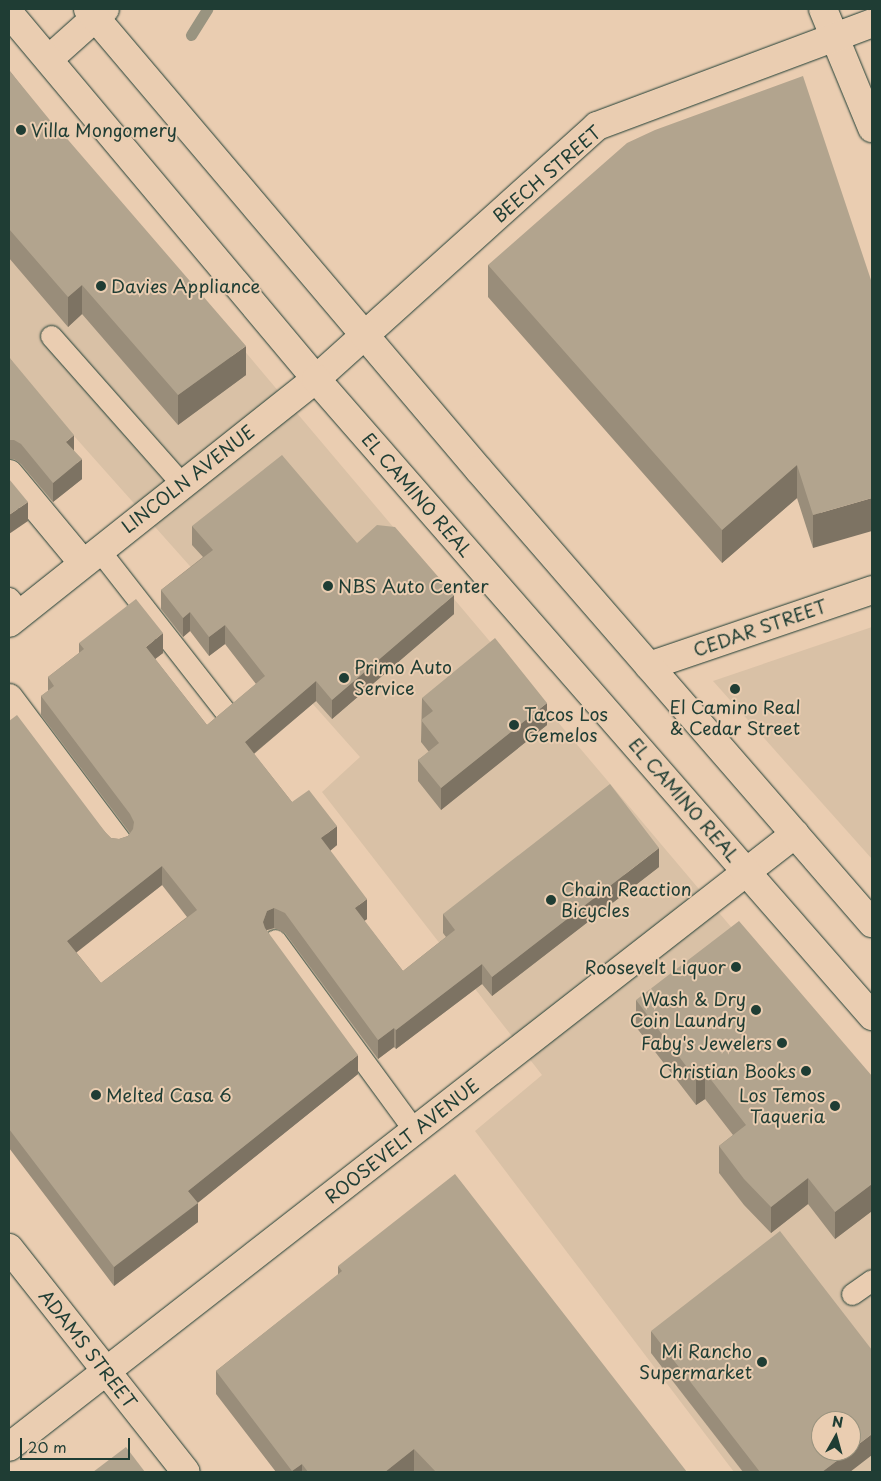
<!DOCTYPE html>
<style>
body{margin:0}
#map{position:relative;width:881px;height:1481px;overflow:hidden;background:#eacdb1;font-family:"Playpen Sans",sans-serif}
div>[style]{position:absolute}
.built>*{inset:0;background:#d9c1a6}
.stream>*{height:11px;margin:-5.5px;padding:0 5.5px;transform-origin:5.5px;border-radius:5.5px;background:#999480}
.roads{filter:drop-shadow(0 0 1px #1f3d34) drop-shadow(0 0 1px #1f3d34)}
.service>*{height:21px;margin:-10.5px;padding:0 10.5px;transform-origin:10.5px;border-radius:10.5px;background:#eacdb1}
.minor>*{height:28px;margin:-14px;padding:0 14px;transform-origin:14px;border-radius:14px;background:#eacdb1}
.tertiary>*{height:28px;margin:-14px;padding:0 14px;transform-origin:14px;border-radius:14px;background:#eacdb1}
.primary>*{height:28px;margin:-14px;padding:0 14px;transform-origin:14px;border-radius:14px;background:#eacdb1}
.wall>*{inset:0;background:#998d7a}
.shaded-wall>*{inset:0;background:#7d7363}
.building>*{inset:0;background:#b2a48e}
.dots>*{width:14px;height:14px;translate:-50% -50%;box-sizing:border-box;border:2px solid #eacdb1;border-radius:50%}
span{translate:-50% -50%;white-space:nowrap;text-align:center;line-height:1.15;-webkit-text-stroke:4px #eacdb1;paint-order:stroke}
.poi-label{font-size:18px;color:#1f3d34}
.left{translate:0 -50%;text-align:left}
.right{translate:-100% -50%;text-align:right}
.street-label{font-size:18px;color:#1f3d34}
.frame{position:absolute;inset:0;border:10px solid #1f3d34;pointer-events:none}
.north{position:absolute;left:811px;top:1411px;width:50px;height:50px;box-sizing:border-box;background:#eacdb1;border:1px solid #99937f;border-radius:50%;rotate:7deg;font-size:14px;font-weight:700;line-height:20px;text-align:center;color:#1f3d34}
.north::after{content:'';display:block;margin:auto;width:18px;height:22px;background:#1f3d34;clip-path:polygon(50% 0,100% 100%,50% 72%,0 100%)}
.scale{position:absolute;left:20px;top:1438px;width:110px;height:22px;box-sizing:border-box;border:2px solid #1f3d34;border-top:0;padding-left:6px;font-size:15px;line-height:18px;white-space:nowrap;color:#1f3d34;-webkit-text-stroke:4px #eacdb1;paint-order:stroke}
</style>
<div id="map">
<div class="built">
<i style="clip-path:polygon(evenodd,9px 72px,872px 1094px,872px 1472px,734px 1472px,475px 1131px,542px 1075px,322px 792px,360px 757px,9px 363px,9px 72px,821px 1421px,851px 1421px,851px 1451px,821px 1451px,821px 1421px)"></i>
<i style="clip-path:polygon(872px 627px,872px 859px,713px 681px)"></i>
</div>
<div class="stream">
<i style="left:191px;top:35px;width:31px;rotate:-58deg"></i>
</div>
<div class="roads">
<div class="service">
<i style="left:51px;top:336px;width:198px;rotate:48.5deg"></i>
<i style="left:99px;top:550px;width:203px;rotate:52deg"></i>
<i style="left:9px;top:598px;width:19px;rotate:51deg"></i>
<i style="left:275px;top:940px;width:237px;rotate:53.8deg"></i>
<i style="left:852px;top:1294px;width:24px;rotate:-35deg"></i>
</div>
<div class="minor">
<i style="left:823px;top:9px;width:129px;rotate:67.6deg"></i>
<i style="left:49px;top:59px;width:75px;rotate:-41.8deg"></i>
<i style="left:9px;top:474px;width:116px;rotate:50.3deg"></i>
<i style="left:9px;top:623px;width:392px;rotate:-38.5deg"></i>
<i style="left:316px;top:379px;width:378px;rotate:-42deg"></i>
<i style="left:597px;top:126px;width:294px;rotate:-20.5deg"></i>
<i style="left:649px;top:666px;width:236px;rotate:-18.8deg"></i>
<i style="left:9px;top:698px;width:181px;rotate:53.1deg"></i>
<i style="left:9px;top:1248px;width:285px;rotate:51.7deg"></i>
</div>
<div class="tertiary">
<i style="left:9px;top:1447px;width:997px;rotate:-37.95deg"></i>
</div>
<div class="primary">
<i style="left:88px;top:9px;width:604px;rotate:49.7deg"></i>
<i style="left:479px;top:470px;width:600px;rotate:49.06deg"></i>
<i style="left:9px;top:13px;width:478px;rotate:50deg"></i>
<i style="left:316px;top:379px;width:846px;rotate:48.88deg"></i>
</div>
</div>
<div class="wall">
<i style="clip-path:polygon(9px 70px,246px 375px,178px 425px,82px 314px,68px 327px,9px 258px)"></i>
<i style="clip-path:polygon(488px 265px,872px 283px,813px 548px,797px 498px,722px 563px,488px 297px)"></i>
<i style="clip-path:polygon(9px 357px,74px 451px,82px 479px,53px 502px,21px 464px,14px 459px,9px 459px)"></i>
<i style="clip-path:polygon(evenodd,192px 526px,357px 543px,454px 614px,332px 719px,316px 701px,254px 754px,292px 802px,337px 845px,330px 851px,367px 919px,364px 921px,403px 971px,446px 937px,443px 933px,443px 914px,659px 867px,492px 996px,482px 984px,396px 1049px,394px 1047px,378px 1059px,285px 933px,274px 928px,267px 930px,267px 931px,358px 1074px,197px 1203px,198px 1222px,114px 1286px,9px 1148px,9px 721px,106px 833px,111px 838px,119px 839px,128px 836px,130px 833px,41px 715px,41px 696px,48px 691px,48px 677px,79px 653px,79px 643px,163px 653px,155px 659px,207px 725px,256px 684px,225px 644px,209px 656px,190px 631px,183px 637px,161px 609px,161px 590px,203px 557px,192px 545px,192px 526px,162px 885px,187px 917px,101px 983px,76px 952px,162px 885px)"></i>
<i style="clip-path:polygon(422px 698px,547px 725px,441px 810px,418px 781px,418px 760px,429px 752px,421px 742px)"></i>
<i style="clip-path:polygon(636px 1000px,872px 1076px,872px 1211px,835px 1239px,808px 1204px,771px 1233px,744px 1205px,719px 1173px,719px 1146px,733px 1135px,705px 1099px,696px 1105px,636px 1027px)"></i>
<i style="clip-path:polygon(338px 1266px,687px 1472px,276px 1472px,216px 1394px,216px 1371px,338px 1275px)"></i>
<i style="clip-path:polygon(651px 1331px,850px 1472px,743px 1472px,651px 1353px)"></i>
</div>
<div class="shaded-wall">
<i style="clip-path:polygon(82px 285px,82px 314px,68px 327px,68px 297px)"></i>
<i style="clip-path:polygon(246px 346px,246px 375px,178px 425px,178px 395px)"></i>
<i style="clip-path:polygon(74px 435px,74px 455px,66px 442px)"></i>
<i style="clip-path:polygon(82px 459px,82px 479px,53px 502px,53px 483px)"></i>
<i style="clip-path:polygon(797px 465px,797px 498px,722px 563px,722px 530px)"></i>
<i style="clip-path:polygon(872px 498px,872px 531px,813px 548px,813px 515px)"></i>
<i style="clip-path:polygon(28px 502px,28px 521px,9px 534px,9px 515px)"></i>
<i style="clip-path:polygon(454px 595px,454px 614px,332px 719px,332px 700px)"></i>
<i style="clip-path:polygon(190px 612px,190px 631px,183px 637px,183px 618px)"></i>
<i style="clip-path:polygon(225px 625px,225px 644px,209px 656px,209px 637px)"></i>
<i style="clip-path:polygon(163px 633px,163px 653px,146px 666px,146px 647px)"></i>
<i style="clip-path:polygon(316px 681px,316px 701px,245px 761px,245px 742px)"></i>
<i style="clip-path:polygon(547px 703px,547px 725px,441px 810px,441px 788px)"></i>
<i style="clip-path:polygon(337px 826px,337px 845px,321px 858px,321px 838px)"></i>
<i style="clip-path:polygon(659px 848px,659px 867px,492px 996px,492px 977px)"></i>
<i style="clip-path:polygon(162px 866px,162px 885px,67px 960px,67px 941px)"></i>
<i style="clip-path:polygon(367px 899px,367px 919px,355px 928px,355px 908px)"></i>
<i style="clip-path:polygon(274px 908px,274px 928px,267px 930px,263px 941px,263px 922px,267px 911px)"></i>
<i style="clip-path:polygon(482px 964px,482px 984px,396px 1049px,396px 1030px)"></i>
<i style="clip-path:polygon(394px 1028px,394px 1047px,378px 1059px,378px 1040px)"></i>
<i style="clip-path:polygon(358px 1055px,358px 1074px,189px 1210px,198px 1203px,198px 1222px,114px 1286px,114px 1267px,188px 1191px)"></i>
<i style="clip-path:polygon(705px 1072px,705px 1099px,696px 1105px,696px 1079px)"></i>
<i style="clip-path:polygon(808px 1178px,808px 1204px,771px 1233px,771px 1207px)"></i>
<i style="clip-path:polygon(872px 1184px,872px 1211px,835px 1239px,835px 1212px)"></i>
<i style="clip-path:polygon(872px 1434px,872px 1455px,850px 1472px,822px 1472px,850px 1451px,851px 1451px,851px 1450px)"></i>
<i style="clip-path:polygon(414px 1449px,414px 1472px,385px 1472px)"></i>
<i style="clip-path:polygon(302px 1464px,302px 1472px,292px 1472px,292px 1471px)"></i>
</div>
<div class="building">
<i style="clip-path:polygon(9px 70px,62px 135px,63px 134px,246px 346px,178px 395px,82px 285px,68px 297px,9px 229px)"></i>
<i style="clip-path:polygon(803px 76px,872px 283px,872px 498px,813px 515px,797px 465px,722px 530px,488px 265px,627px 143px,655px 130px)"></i>
<i style="clip-path:polygon(9px 357px,74px 435px,66px 442px,82px 459px,53px 483px,21px 444px,14px 440px,9px 440px)"></i>
<i style="clip-path:polygon(evenodd,282px 455px,357px 543px,377px 525px,395px 527px,454px 595px,332px 700px,316px 681px,245px 742px,292px 802px,309px 790px,337px 826px,321px 838px,367px 899px,355px 908px,403px 971px,455px 930px,443px 914px,610px 784px,659px 848px,492px 977px,482px 964px,396px 1030px,394px 1028px,378px 1040px,285px 913px,274px 908px,267px 911px,263px 922px,265px 928px,358px 1055px,188px 1191px,198px 1203px,114px 1267px,9px 1129px,9px 721px,17px 715px,106px 833px,111px 838px,119px 839px,128px 836px,133px 829px,134px 822px,130px 814px,41px 696px,54px 686px,48px 677px,84px 649px,79px 643px,136px 599px,163px 633px,146px 647px,207px 725px,265px 676px,225px 625px,209px 637px,190px 612px,183px 618px,161px 590px,213px 550px,192px 526px,282px 455px,162px 866px,197px 910px,101px 983px,67px 941px,162px 866px)"></i>
<i style="clip-path:polygon(9px 479px,28px 502px,9px 515px)"></i>
<i style="clip-path:polygon(495px 638px,547px 703px,441px 788px,418px 760px,439px 743px,421px 720px,433px 711px,422px 698px)"></i>
<i style="clip-path:polygon(739px 921px,872px 1076px,872px 1184px,835px 1212px,808px 1178px,771px 1207px,744px 1179px,719px 1146px,746px 1125px,705px 1072px,696px 1079px,636px 1000px)"></i>
<i style="clip-path:polygon(455px 1174px,687px 1472px,436px 1472px,414px 1449px,385px 1472px,308px 1472px,302px 1464px,292px 1471px,216px 1371px,342px 1271px,338px 1266px)"></i>
<i style="clip-path:polygon(780px 1231px,872px 1350px,872px 1434px,851px 1450px,851px 1421px,821px 1421px,821px 1451px,850px 1451px,822px 1472px,760px 1472px,651px 1331px)"></i>
<i style="clip-path:polygon(126px 1447px,145px 1472px,93px 1472px)"></i>
</div>
<div class="dots">
<i style="left:21px;top:130px;background:#1f3d34"></i>
<i style="left:101px;top:286px;background:#1f3d34"></i>
<i style="left:328px;top:586px;background:#1f3d34"></i>
<i style="left:344px;top:678px;background:#1f3d34"></i>
<i style="left:735px;top:689px;background:#1f3d34"></i>
<i style="left:514px;top:725px;background:#1f3d34"></i>
<i style="left:551px;top:900px;background:#1f3d34"></i>
<i style="left:736px;top:967px;background:#1f3d34"></i>
<i style="left:756px;top:1010px;background:#1f3d34"></i>
<i style="left:782px;top:1043px;background:#1f3d34"></i>
<i style="left:806px;top:1071px;background:#1f3d34"></i>
<i style="left:96px;top:1095px;background:#1f3d34"></i>
<i style="left:835px;top:1106px;background:#1f3d34"></i>
<i style="left:762px;top:1362px;background:#1f3d34"></i>
</div>
<div class="poi-label">
<span class="left" style="left:31px;top:130px">Villa Mongomery</span>
<span class="left" style="left:111px;top:286px">Davies Appliance</span>
<span class="left" style="left:338px;top:586px">NBS Auto Center</span>
<span class="left" style="left:354px;top:678px">Primo Auto<br>Service</span>
<span style="left:735px;top:718px">El Camino Real<br>&amp; Cedar Street</span>
<span class="left" style="left:524px;top:725px">Tacos Los<br>Gemelos</span>
<span class="left" style="left:561px;top:900px">Chain Reaction<br>Bicycles</span>
<span class="right" style="left:726px;top:967px">Roosevelt Liquor</span>
<span class="right" style="left:746px;top:1010px">Wash &amp; Dry<br>Coin Laundry</span>
<span class="right" style="left:772px;top:1043px">Faby's Jewelers</span>
<span class="right" style="left:796px;top:1071px">Christian Books</span>
<span class="left" style="left:106px;top:1095px">Melted Casa 6</span>
<span class="right" style="left:825px;top:1106px">Los Temos<br>Taqueria</span>
<span class="right" style="left:752px;top:1362px">Mi Rancho<br>Supermarket</span>
</div>
<div class="street-label">
<span style="left:547px;top:174px;rotate:-41deg">BEECH STREET</span>
<span style="left:188px;top:479px;rotate:-38deg">LINCOLN AVENUE</span>
<span style="left:417px;top:495px;rotate:49deg">EL CAMINO REAL</span>
<span style="left:760px;top:628px;rotate:-19deg">CEDAR STREET</span>
<span style="left:684px;top:800px;rotate:49deg">EL CAMINO REAL</span>
<span style="left:402px;top:1141px;rotate:-38deg">ROOSEVELT AVENUE</span>
<span style="left:88px;top:1349px;rotate:52deg">ADAMS STREET</span>
</div>
<div class="frame"></div>
<div class="north">N</div>
<div class="scale">20 m</div>
</div>
